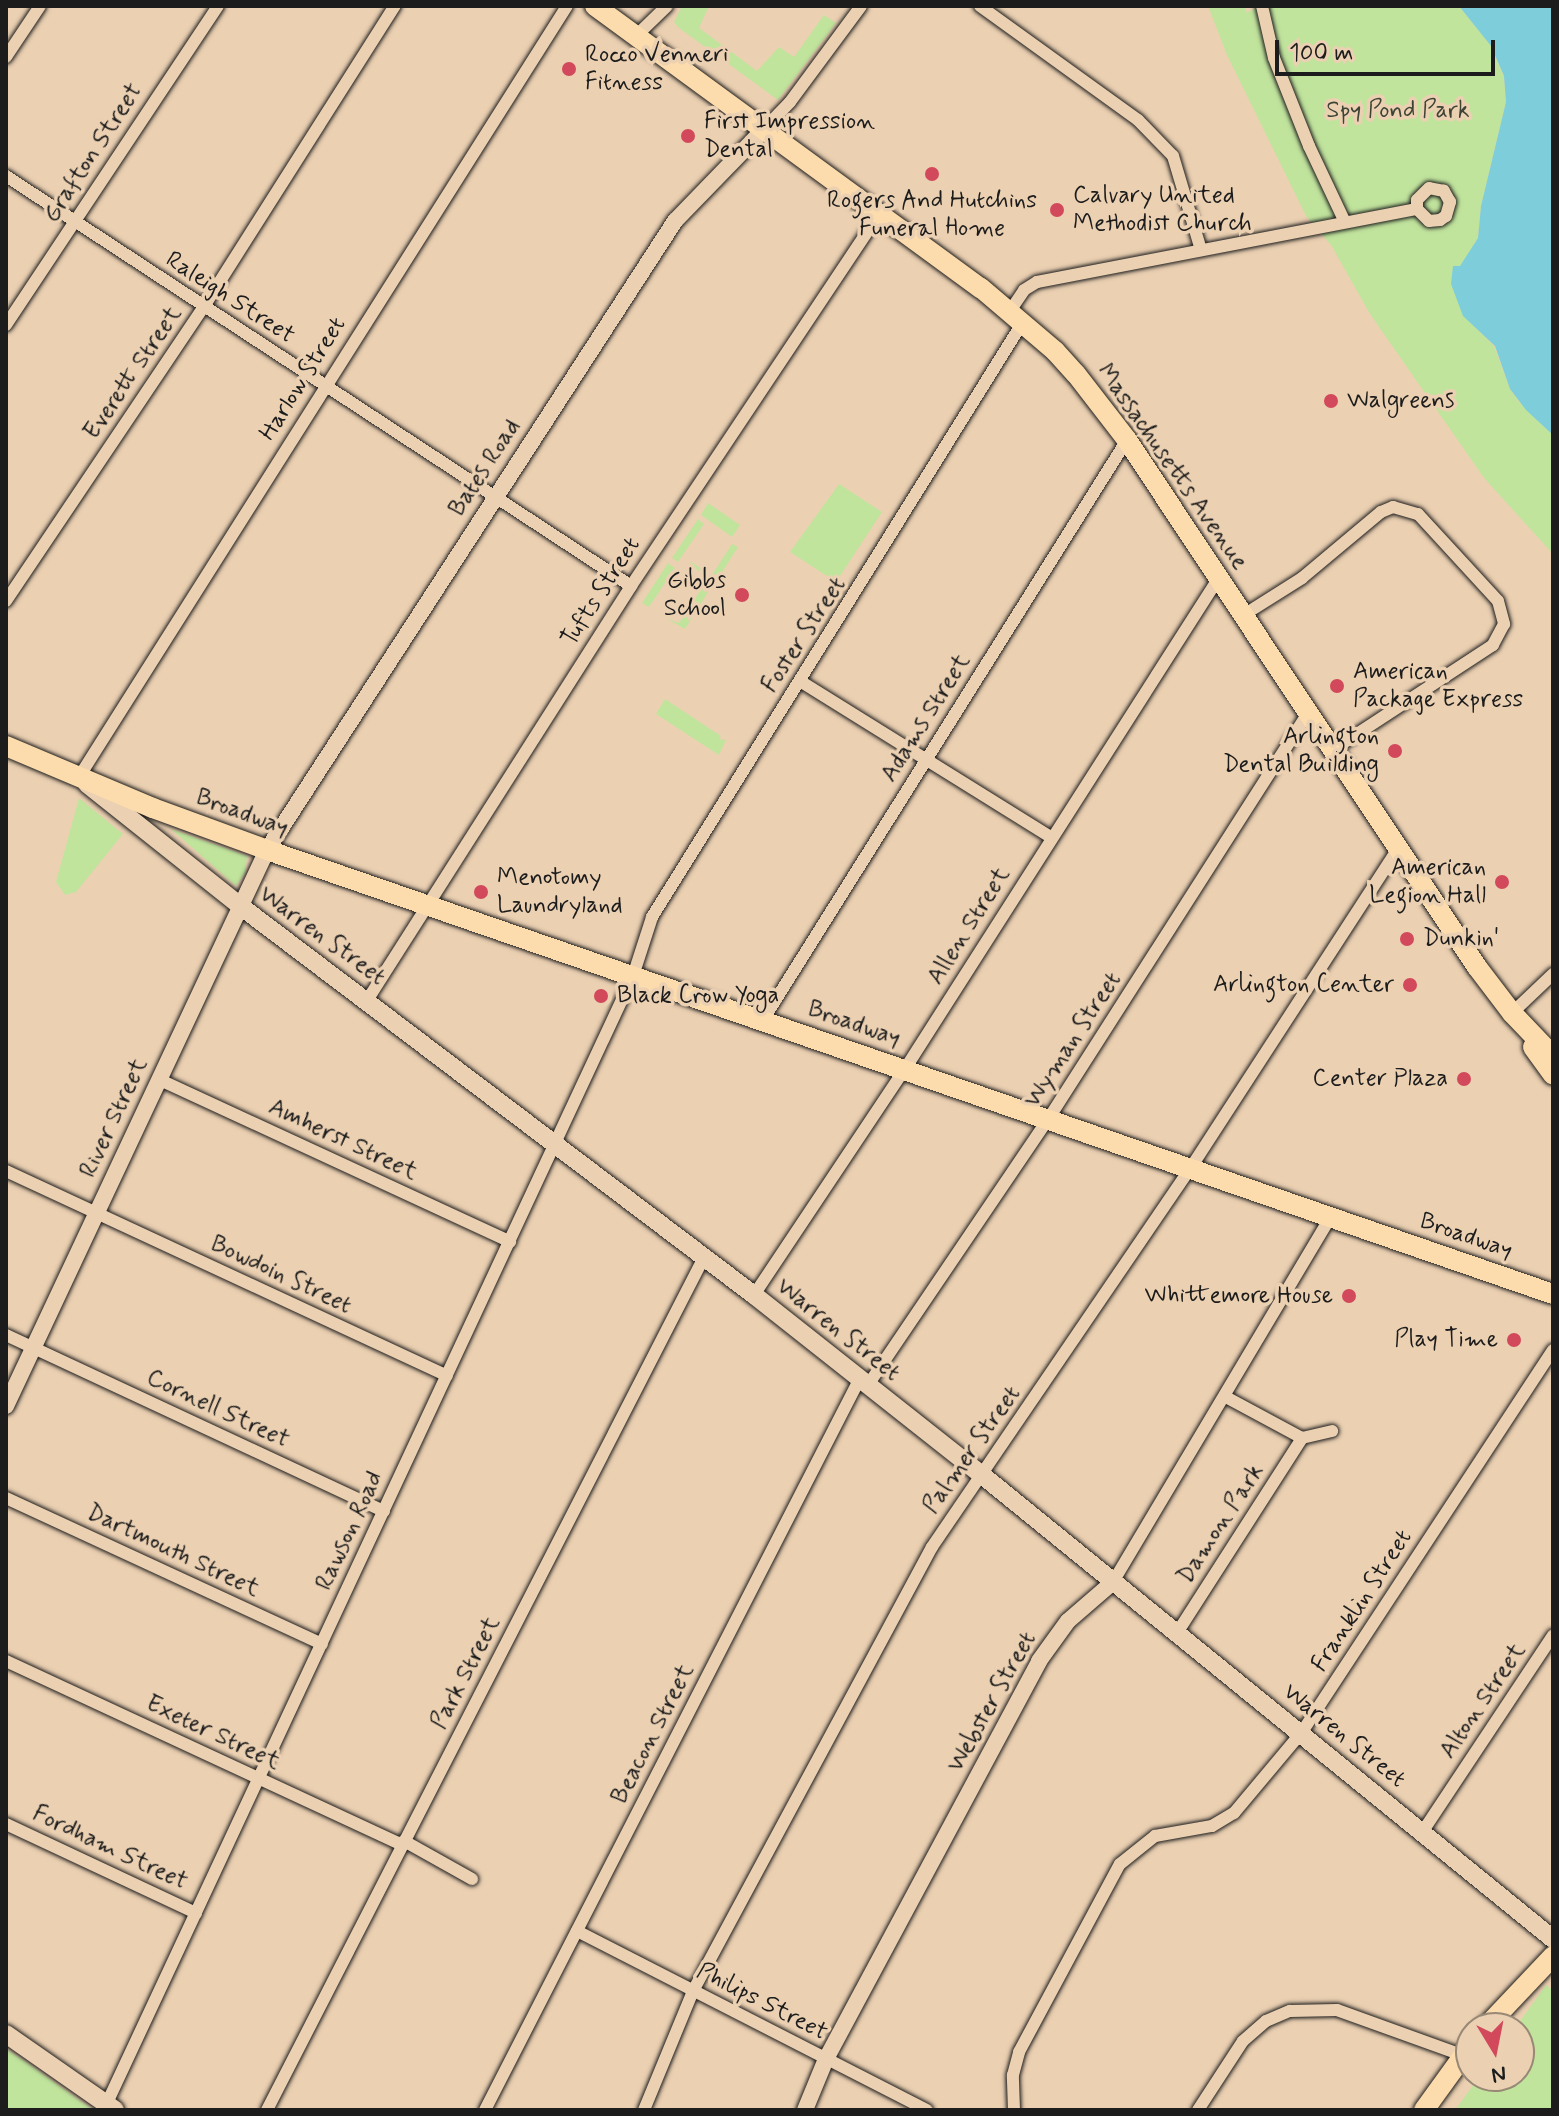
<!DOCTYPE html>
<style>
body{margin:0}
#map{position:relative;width:1559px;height:2116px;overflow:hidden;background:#ebd0b2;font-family:Mynerve,sans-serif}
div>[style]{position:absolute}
.green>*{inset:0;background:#c1e49d}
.water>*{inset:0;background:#7dcdda}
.roads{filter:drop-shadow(0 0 2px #1c1c1c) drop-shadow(0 0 2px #1c1c1c)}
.minor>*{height:12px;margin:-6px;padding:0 6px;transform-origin:6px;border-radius:6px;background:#ebd0b2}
.tertiary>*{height:16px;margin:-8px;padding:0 8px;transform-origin:8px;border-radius:8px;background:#ebd0b2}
.secondary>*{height:18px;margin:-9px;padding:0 9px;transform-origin:9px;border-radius:9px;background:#ebd0b2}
.primary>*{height:20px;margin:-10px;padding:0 10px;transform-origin:10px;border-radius:10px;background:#fcdcac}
.trunk>*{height:20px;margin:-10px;padding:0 10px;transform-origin:10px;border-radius:10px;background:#fcdcac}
.dots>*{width:22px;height:22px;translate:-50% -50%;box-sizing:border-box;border:4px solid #ebd0b2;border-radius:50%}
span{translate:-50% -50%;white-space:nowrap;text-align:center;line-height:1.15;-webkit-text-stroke:7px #ebd0b2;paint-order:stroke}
.poi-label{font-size:24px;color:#1c1c1c}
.left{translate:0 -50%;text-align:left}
.right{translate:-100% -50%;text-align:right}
.park-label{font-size:24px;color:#3d4436}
.street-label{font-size:24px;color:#1c1c1c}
.frame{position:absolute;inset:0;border:8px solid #1c1c1c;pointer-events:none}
.north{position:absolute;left:1455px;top:2012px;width:80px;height:80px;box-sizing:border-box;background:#ebd0b2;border:2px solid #988876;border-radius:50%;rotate:170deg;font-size:22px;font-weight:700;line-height:32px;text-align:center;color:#1c1c1c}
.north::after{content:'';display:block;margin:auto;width:28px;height:36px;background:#d1495b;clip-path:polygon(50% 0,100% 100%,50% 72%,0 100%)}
.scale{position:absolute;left:1275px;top:40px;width:220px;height:36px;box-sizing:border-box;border:4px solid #1c1c1c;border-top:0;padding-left:10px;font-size:24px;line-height:28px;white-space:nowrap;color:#1c1c1c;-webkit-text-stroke:6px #ebd0b2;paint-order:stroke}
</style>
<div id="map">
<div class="green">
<i style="clip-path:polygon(682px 6px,709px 6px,699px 28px,757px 71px,779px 47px,794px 57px,824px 15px,836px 23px,778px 100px,679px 28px,674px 22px)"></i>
<i style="clip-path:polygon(1208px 6px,1244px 6px,1247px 13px,1258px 6px,1459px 6px,1491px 46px,1504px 77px,1506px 102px,1481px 206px,1478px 238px,1460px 267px,1463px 315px,1494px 346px,1510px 389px,1519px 402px,1553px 435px,1553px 554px,1484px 478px,1370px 314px,1331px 245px,1306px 216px,1227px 55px)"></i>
<i style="clip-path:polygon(839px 484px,882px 512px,836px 582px,790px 552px)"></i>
<i style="clip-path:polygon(708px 503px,740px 525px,732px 537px,701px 515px)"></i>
<i style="clip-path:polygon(698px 519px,704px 524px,678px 562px,672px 558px)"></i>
<i style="clip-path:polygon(732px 544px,738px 547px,715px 583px,695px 568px,687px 568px,691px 562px,712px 575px)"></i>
<i style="clip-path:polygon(668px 563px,675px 568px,649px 607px,642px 603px)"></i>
<i style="clip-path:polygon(702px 588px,708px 592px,685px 629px,667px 619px,679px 623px)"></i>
<i style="clip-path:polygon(665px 699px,721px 736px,719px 739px,726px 740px,719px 755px,656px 714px)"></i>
<i style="clip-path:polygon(79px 798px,123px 834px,76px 892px,65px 895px,56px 882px)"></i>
<i style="clip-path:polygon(171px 829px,247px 856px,245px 873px,236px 886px)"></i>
<i style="clip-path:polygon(1546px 1985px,1553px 1990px,1553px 2110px,1455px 2110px,1480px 2076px,1519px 2076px,1519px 2028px,1515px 2028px)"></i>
<i style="clip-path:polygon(6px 2049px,26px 2062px,93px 2110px,6px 2110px)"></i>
</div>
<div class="water">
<i style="clip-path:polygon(1459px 6px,1553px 6px,1553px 435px,1526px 410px,1510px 389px,1495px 346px,1463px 316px,1451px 284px,1453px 266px,1460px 266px,1478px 238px,1481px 206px,1506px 102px,1504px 76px,1491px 46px)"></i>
</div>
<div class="roads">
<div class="minor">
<i style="left:980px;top:6px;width:195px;rotate:35.8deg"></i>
<i style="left:1138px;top:120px;width:50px;rotate:45.8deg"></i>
<i style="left:1173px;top:156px;width:98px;rotate:73.4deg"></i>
<i style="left:1262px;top:6px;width:53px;rotate:77deg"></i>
<i style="left:1274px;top:58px;width:95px;rotate:68.3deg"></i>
<i style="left:1309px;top:146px;width:84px;rotate:64.7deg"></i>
<i style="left:636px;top:36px;width:43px;rotate:-44.1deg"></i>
<i style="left:6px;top:57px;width:61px;rotate:-56.3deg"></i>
<i style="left:764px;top:129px;width:37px;rotate:-46deg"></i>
<i style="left:790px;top:102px;width:119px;rotate:-53.5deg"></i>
<i style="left:6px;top:176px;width:747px;rotate:33.26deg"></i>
<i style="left:1010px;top:311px;width:25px;rotate:-56deg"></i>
<i style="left:1024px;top:290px;width:15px;rotate:-32deg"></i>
<i style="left:1037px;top:282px;width:387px;rotate:-10.9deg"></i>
<i style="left:1417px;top:209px;width:17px;rotate:45deg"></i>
<i style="left:1429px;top:221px;width:11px;rotate:-5deg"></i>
<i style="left:1440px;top:220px;width:7px;rotate:-34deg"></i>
<i style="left:1446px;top:216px;width:15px;rotate:-74deg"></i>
<i style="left:1450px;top:202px;width:13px;rotate:-119deg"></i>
<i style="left:1444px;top:191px;width:15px;rotate:-169deg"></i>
<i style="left:1429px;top:188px;width:17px;rotate:135deg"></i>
<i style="left:1417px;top:200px;width:9px;rotate:90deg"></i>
<i style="left:6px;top:325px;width:383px;rotate:-56.4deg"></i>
<i style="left:6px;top:601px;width:353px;rotate:-56.1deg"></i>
<i style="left:203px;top:308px;width:358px;rotate:-57.6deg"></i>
<i style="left:1242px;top:616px;width:71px;rotate:-32.3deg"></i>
<i style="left:1302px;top:578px;width:103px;rotate:-39.9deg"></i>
<i style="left:1381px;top:512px;width:13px;rotate:-23deg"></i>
<i style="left:1393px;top:507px;width:26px;rotate:16deg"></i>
<i style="left:1418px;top:514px;width:118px;rotate:47.4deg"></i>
<i style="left:1498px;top:601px;width:24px;rotate:75deg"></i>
<i style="left:1504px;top:624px;width:24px;rotate:118deg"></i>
<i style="left:1493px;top:645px;width:194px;rotate:146.8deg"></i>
<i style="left:800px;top:681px;width:296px;rotate:31.9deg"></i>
<i style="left:79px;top:777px;width:912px;rotate:-57.67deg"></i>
<i style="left:368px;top:999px;width:490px;rotate:-57.5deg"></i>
<i style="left:631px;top:586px;width:447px;rotate:-56.3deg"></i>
<i style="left:1512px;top:1013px;width:57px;rotate:-43.6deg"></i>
<i style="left:763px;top:1020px;width:685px;rotate:-57.89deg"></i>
<i style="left:158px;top:1079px;width:388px;rotate:24.8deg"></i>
<i style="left:6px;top:1171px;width:486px;rotate:24.9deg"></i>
<i style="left:754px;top:1295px;width:272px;rotate:-56.3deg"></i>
<i style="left:905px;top:1069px;width:581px;rotate:-57.43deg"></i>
<i style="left:6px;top:1335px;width:417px;rotate:25deg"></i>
<i style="left:868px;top:1385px;width:323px;rotate:-55.9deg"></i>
<i style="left:1049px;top:1118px;width:479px;rotate:-57.4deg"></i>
<i style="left:1302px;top:1438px;width:31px;rotate:-13deg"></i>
<i style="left:6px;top:1498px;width:348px;rotate:24.8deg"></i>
<i style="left:1113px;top:1582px;width:425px;rotate:-59.2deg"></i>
<i style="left:1177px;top:1633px;width:232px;rotate:-57.3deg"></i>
<i style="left:1302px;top:1438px;width:86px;rotate:-151.7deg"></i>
<i style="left:6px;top:1661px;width:437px;rotate:24.9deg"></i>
<i style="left:6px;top:1824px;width:210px;rotate:25.1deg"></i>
<i style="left:1423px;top:1831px;width:235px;rotate:-56.4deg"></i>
<i style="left:404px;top:1841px;width:78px;rotate:29.2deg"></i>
<i style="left:577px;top:1931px;width:393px;rotate:27.1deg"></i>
<i style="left:107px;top:2103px;width:1244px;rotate:-64.98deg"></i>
<i style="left:633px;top:976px;width:62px;rotate:-72.1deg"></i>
<i style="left:652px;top:917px;width:701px;rotate:-58.06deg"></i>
<i style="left:267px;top:2110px;width:958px;rotate:-62.87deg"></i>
<i style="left:485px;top:2110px;width:822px;rotate:-62.87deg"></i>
<i style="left:644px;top:2110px;width:129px;rotate:-67.6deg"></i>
<i style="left:693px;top:1991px;width:504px;rotate:-61.71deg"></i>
<i style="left:932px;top:1547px;width:458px;rotate:-55.7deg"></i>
<i style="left:1190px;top:1169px;width:382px;rotate:-57deg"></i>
<i style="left:1014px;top:2110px;width:35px;rotate:-92deg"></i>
<i style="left:1013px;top:2075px;width:24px;rotate:-75deg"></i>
<i style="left:1019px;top:2052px;width:213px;rotate:-61.8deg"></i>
<i style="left:1120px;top:1864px;width:45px;rotate:-38.7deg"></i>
<i style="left:1155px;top:1836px;width:58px;rotate:-10deg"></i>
<i style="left:1212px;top:1826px;width:26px;rotate:-31deg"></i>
<i style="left:1234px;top:1813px;width:106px;rotate:-50deg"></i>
<i style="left:1302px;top:1732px;width:457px;rotate:-56.7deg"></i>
<i style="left:1198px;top:2110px;width:82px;rotate:-56.9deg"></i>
<i style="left:1243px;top:2041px;width:30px;rotate:-41deg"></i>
<i style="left:1266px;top:2021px;width:26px;rotate:-23deg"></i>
<i style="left:1290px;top:2011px;width:47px;rotate:-1.2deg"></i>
<i style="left:1337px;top:2010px;width:133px;rotate:19.8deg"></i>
</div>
<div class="tertiary">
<i style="left:6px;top:1406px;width:614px;rotate:-64.85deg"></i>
<i style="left:267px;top:850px;width:750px;rotate:-57.03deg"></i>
<i style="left:675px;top:221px;width:128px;rotate:-45.9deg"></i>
<i style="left:805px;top:2110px;width:55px;rotate:-67.6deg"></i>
<i style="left:826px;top:2059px;width:451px;rotate:-61.8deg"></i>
<i style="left:1039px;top:1661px;width:49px;rotate:-54.1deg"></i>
<i style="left:1068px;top:1621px;width:60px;rotate:-40.9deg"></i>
</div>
<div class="secondary">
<i style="left:87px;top:784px;width:194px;rotate:38.5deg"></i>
<i style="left:239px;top:905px;width:646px;rotate:37.14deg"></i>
<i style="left:754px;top:1295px;width:290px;rotate:38.3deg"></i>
<i style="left:982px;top:1475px;width:736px;rotate:39.1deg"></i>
<i style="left:6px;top:2034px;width:133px;rotate:34.9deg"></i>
</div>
<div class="primary">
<i style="left:6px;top:746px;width:160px;rotate:22.9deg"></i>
<i style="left:153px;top:808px;width:121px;rotate:20.2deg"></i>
<i style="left:267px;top:850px;width:1360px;rotate:19.05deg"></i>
<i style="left:1485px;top:2028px;width:99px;rotate:-46.6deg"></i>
<i style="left:1424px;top:2110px;width:80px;rotate:-54.1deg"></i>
</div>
<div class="trunk">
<i style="left:595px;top:6px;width:478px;rotate:36.2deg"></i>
<i style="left:981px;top:288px;width:97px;rotate:40.4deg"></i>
<i style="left:1055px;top:351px;width:31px;rotate:48deg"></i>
<i style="left:1076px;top:374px;width:83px;rotate:52.3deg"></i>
<i style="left:1127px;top:440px;width:633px;rotate:56.41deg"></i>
<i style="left:1477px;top:967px;width:58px;rotate:52.7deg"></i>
<i style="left:1512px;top:1013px;width:59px;rotate:46.4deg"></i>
<i style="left:1533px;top:1047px;width:34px;rotate:54deg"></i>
</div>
</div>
<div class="dots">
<i style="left:569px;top:69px;background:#d1495b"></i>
<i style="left:688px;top:136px;background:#d1495b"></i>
<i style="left:932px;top:174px;background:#d1495b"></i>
<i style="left:1057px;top:210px;background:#d1495b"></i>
<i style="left:1331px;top:401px;background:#d1495b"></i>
<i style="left:742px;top:595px;background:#d1495b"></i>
<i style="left:1337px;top:686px;background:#d1495b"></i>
<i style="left:1395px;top:751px;background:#d1495b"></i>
<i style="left:1502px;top:882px;background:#d1495b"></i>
<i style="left:481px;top:892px;background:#d1495b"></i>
<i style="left:1407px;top:939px;background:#d1495b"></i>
<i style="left:1410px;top:985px;background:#d1495b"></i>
<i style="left:601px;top:996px;background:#d1495b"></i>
<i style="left:1464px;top:1079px;background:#d1495b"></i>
<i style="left:1349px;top:1296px;background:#d1495b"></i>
<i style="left:1514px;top:1340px;background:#d1495b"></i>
</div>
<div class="poi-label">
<span class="left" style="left:585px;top:69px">Rocco Venneri<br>Fitness</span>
<span class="left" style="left:704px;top:136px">First Impression<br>Dental</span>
<span class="left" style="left:1073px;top:210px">Calvary United<br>Methodist Church</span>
<span style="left:932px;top:215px">Rogers And Hutchins<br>Funeral Home</span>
<span class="left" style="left:1347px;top:401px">Walgreens</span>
<span class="right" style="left:726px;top:595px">Gibbs<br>School</span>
<span class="left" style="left:1353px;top:686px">American<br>Package Express</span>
<span class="right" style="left:1379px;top:751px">Arlington<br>Dental Building</span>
<span class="right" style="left:1486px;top:882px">American<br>Legion Hall</span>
<span class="left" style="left:497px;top:892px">Menotomy<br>Laundryland</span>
<span class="left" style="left:1423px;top:939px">Dunkin'</span>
<span class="right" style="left:1394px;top:985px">Arlington Center</span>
<span class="left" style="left:617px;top:996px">Black Crow Yoga</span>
<span class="right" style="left:1448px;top:1079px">Center Plaza</span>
<span class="right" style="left:1333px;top:1296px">Whittemore House</span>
<span class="right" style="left:1498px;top:1340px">Play Time</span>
</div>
<div class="park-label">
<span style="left:1398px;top:111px">Spy Pond Park</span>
</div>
<div class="street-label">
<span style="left:93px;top:153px;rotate:-57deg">Grafton Street</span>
<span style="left:230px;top:298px;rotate:33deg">Raleigh Street</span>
<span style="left:133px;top:373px;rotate:-56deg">Everett Street</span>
<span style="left:303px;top:379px;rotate:-58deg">Harlow Street</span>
<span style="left:1172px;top:467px;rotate:55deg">Massachusetts Avenue</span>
<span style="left:485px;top:468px;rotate:-57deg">Bates Road</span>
<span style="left:601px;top:592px;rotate:-57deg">Tufts Street</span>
<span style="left:804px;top:635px;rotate:-57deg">Foster Street</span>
<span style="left:926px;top:718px;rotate:-58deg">Adams Street</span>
<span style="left:242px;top:813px;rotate:20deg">Broadway</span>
<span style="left:969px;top:926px;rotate:-58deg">Allen Street</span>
<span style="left:322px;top:936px;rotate:36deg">Warren Street</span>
<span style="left:854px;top:1024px;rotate:19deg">Broadway</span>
<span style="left:1073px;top:1040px;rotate:-57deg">Wyman Street</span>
<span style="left:114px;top:1118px;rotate:-65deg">River Street</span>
<span style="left:343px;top:1140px;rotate:25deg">Amherst Street</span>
<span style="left:1466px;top:1236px;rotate:19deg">Broadway</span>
<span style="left:281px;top:1275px;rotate:25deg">Bowdoin Street</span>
<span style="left:838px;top:1330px;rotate:38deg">Warren Street</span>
<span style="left:218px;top:1409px;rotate:25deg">Cornell Street</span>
<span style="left:972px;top:1450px;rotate:-55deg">Palmer Street</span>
<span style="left:1221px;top:1524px;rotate:-57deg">Damon Park</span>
<span style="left:350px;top:1531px;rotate:-65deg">Rawson Road</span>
<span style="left:173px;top:1551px;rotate:25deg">Dartmouth Street</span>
<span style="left:1362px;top:1601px;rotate:-57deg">Franklin Street</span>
<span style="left:466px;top:1673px;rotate:-63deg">Park Street</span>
<span style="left:1483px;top:1701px;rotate:-56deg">Alton Street</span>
<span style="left:992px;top:1702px;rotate:-61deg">Webster Street</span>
<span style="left:213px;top:1733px;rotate:25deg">Exeter Street</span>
<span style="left:653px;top:1734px;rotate:-63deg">Beacon Street</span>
<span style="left:1344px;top:1736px;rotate:39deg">Warren Street</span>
<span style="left:110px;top:1848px;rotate:25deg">Fordham Street</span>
<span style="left:762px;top:2002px;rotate:27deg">Philips Street</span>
</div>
<div class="frame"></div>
<div class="north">N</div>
<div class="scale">100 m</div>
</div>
